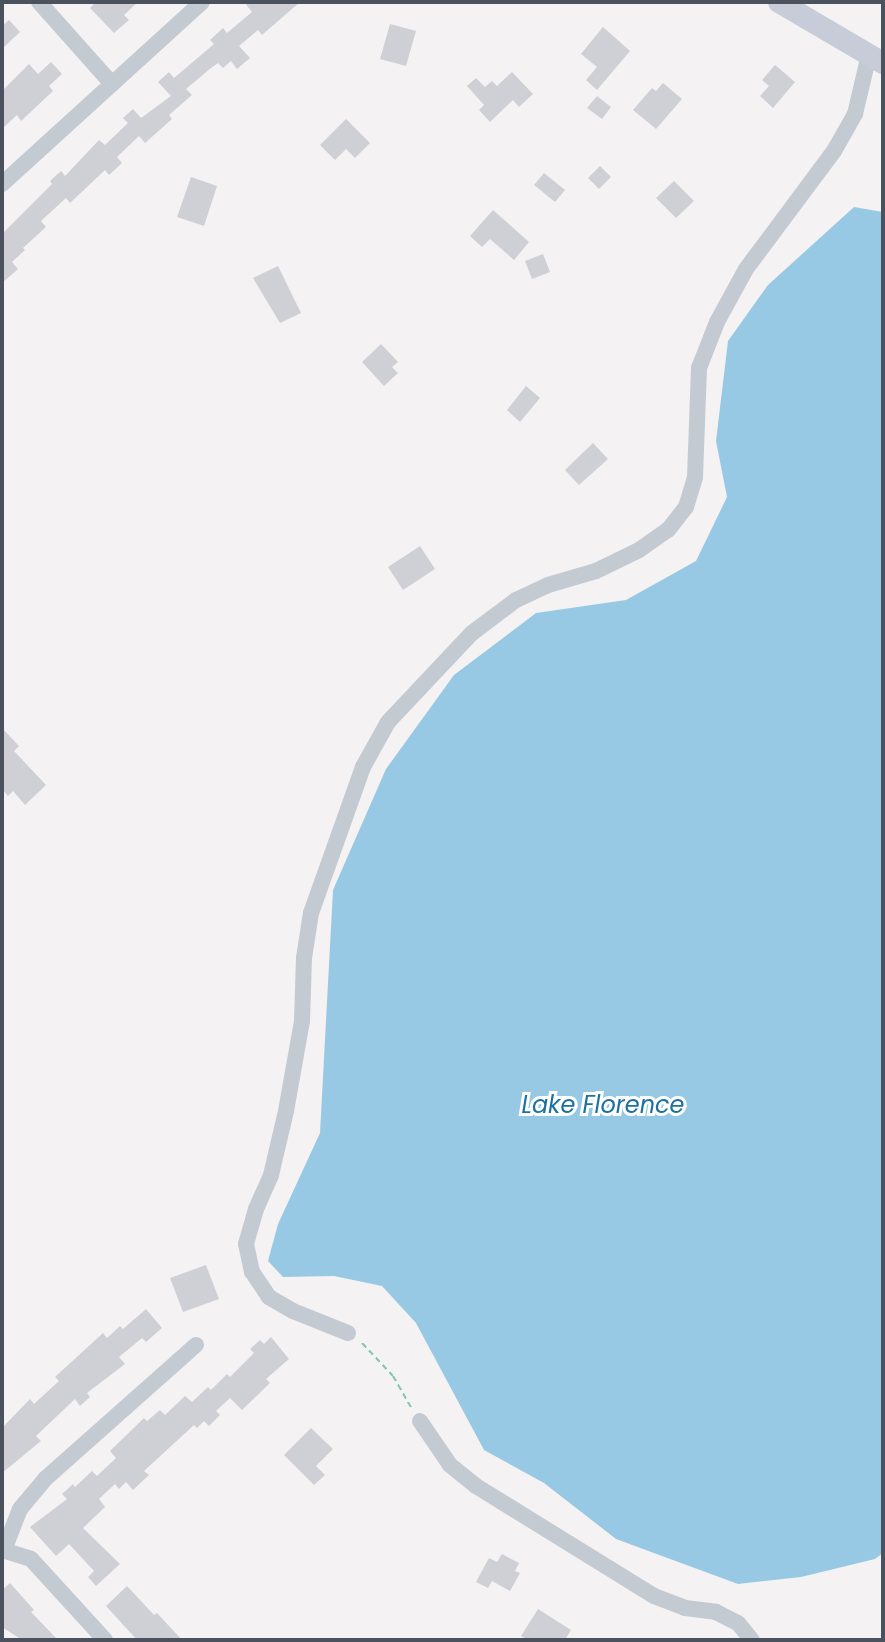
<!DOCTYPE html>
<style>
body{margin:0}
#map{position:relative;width:885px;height:1642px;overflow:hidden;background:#f4f2f2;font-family:Poppins,sans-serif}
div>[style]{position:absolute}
.water>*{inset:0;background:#98c9e4}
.building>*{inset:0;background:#cfd0d5}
.path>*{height:2px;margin-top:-1px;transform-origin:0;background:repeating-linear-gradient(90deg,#81c6ae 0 6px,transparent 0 10px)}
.street>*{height:16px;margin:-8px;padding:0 8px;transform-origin:8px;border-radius:8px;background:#c4cad1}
.secondary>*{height:22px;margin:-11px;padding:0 11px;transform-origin:11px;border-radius:11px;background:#c7ccd8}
span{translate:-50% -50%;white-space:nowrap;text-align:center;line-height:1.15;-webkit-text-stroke:6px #fff;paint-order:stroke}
.water-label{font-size:24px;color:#1c719f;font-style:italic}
.frame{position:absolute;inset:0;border:4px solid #4b525d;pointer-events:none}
</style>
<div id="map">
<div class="water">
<i style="clip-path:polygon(854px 207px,883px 212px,883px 1553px,875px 1559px,801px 1577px,738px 1584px,616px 1539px,544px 1483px,484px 1450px,416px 1323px,382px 1286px,334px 1276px,283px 1277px,268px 1261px,278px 1224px,320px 1133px,333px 890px,386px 769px,454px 675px,536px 613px,626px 600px,696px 561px,727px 497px,716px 441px,728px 341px,768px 285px)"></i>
</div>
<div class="building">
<i style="clip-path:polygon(96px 2px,138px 2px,124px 15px,129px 20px,114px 33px,90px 8px)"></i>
<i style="clip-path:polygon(244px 2px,300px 2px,262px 35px,258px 30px,239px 46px,250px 58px,237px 69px,231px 61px,223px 68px,218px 63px,211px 68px,186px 89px,192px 95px,169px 115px,172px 119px,145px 143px,139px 136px,117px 157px,122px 163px,109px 175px,105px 170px,70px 203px,66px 198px,41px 221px,46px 227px,23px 248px,25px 250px,12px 262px,18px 269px,2px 283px,2px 234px,52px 184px,50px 181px,61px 171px,65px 176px,99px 140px,105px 145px,128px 123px,123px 118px,133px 109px,141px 118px,171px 96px,158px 82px,169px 72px,174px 78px,214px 44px,210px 40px,223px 28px,227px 33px,252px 12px)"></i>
<i style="clip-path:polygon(9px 20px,20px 32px,2px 49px,2px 26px)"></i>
<i style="clip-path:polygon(390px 24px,416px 31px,406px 66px,380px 59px)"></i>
<i style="clip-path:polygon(603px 27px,630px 51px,597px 90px,586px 80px,597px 67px,581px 54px)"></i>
<i style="clip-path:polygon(51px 62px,62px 74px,49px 86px,53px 91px,21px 121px,17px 115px,2px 129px,2px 91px,29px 64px,38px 74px)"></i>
<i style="clip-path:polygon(775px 65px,795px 82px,773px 108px,760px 96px,769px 86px,762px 80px)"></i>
<i style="clip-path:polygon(512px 72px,533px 94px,519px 107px,513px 100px,490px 122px,479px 110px,484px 105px,467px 86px,476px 78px,485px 87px,492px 81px,497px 86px)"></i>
<i style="clip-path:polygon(663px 83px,682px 99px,656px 129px,633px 110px,652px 88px,656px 91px)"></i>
<i style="clip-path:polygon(597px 96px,611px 107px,602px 119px,587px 108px)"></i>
<i style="clip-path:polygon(346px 119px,370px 143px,355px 158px,346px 149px,335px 160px,320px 145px)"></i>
<i style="clip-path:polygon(600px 166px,611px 177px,599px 189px,588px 178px)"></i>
<i style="clip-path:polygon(544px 173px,565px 190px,555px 202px,534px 185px)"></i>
<i style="clip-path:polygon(191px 177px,217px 186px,204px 226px,177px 217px)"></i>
<i style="clip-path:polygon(674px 181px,694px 201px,676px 218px,656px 198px)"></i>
<i style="clip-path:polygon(493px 210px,529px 242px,514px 260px,490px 239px,482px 247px,470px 236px)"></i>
<i style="clip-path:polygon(543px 254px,550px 272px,532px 279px,525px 261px)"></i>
<i style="clip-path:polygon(278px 266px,301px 313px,280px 323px,253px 278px)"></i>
<i style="clip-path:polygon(381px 344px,398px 362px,392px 367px,398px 373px,384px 386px,362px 362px)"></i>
<i style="clip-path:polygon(526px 386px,540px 398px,520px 422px,507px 410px)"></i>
<i style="clip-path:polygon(593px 443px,608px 459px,579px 485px,565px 470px)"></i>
<i style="clip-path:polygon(420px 546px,435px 569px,403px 590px,388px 567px)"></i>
<i style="clip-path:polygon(2px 728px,19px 746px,14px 751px,46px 785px,25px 805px,13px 791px,8px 796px,2px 789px)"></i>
<i style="clip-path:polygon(206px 1265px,219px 1299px,183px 1312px,170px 1278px)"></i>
<i style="clip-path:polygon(146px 1309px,162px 1328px,146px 1342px,142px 1338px,119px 1357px,125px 1364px,87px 1393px,90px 1397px,80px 1406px,75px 1399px,36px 1436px,41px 1441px,2px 1473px,2px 1428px,30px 1399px,34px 1404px,59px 1381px,55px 1377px,103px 1333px,107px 1338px,120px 1326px,123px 1329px)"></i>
<i style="clip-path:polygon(271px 1337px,289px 1359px,266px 1379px,270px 1383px,242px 1410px,230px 1398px,216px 1411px,220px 1415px,209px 1426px,204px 1421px,197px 1428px,194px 1425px,144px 1471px,149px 1475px,133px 1490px,126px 1482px,119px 1489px,115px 1484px,99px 1499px,105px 1507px,83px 1528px,120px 1564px,96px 1586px,88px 1577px,94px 1571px,69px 1544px,56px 1556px,30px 1527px,67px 1499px,62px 1494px,73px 1484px,75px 1487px,92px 1471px,97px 1476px,116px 1458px,110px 1451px,144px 1418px,147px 1421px,160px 1410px,165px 1415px,185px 1396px,192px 1402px,208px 1387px,211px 1390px,227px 1374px,230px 1377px,254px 1353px,250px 1349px,260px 1340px,264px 1344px)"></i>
<i style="clip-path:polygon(311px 1428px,333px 1449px,316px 1466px,325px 1475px,314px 1485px,284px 1455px)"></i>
<i style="clip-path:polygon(502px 1554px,519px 1563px,515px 1571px,520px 1573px,510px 1591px,492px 1581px,488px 1588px,476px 1582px,489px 1558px,497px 1562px)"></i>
<i style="clip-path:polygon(10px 1583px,34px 1610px,31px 1612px,58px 1640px,22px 1640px,2px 1627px,2px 1590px)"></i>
<i style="clip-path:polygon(127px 1586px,154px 1615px,157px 1613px,182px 1640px,137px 1640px,106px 1606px)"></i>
<i style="clip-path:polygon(538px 1609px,571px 1630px,565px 1640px,528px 1640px,521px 1636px)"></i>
</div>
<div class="path">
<i style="left:362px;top:1343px;width:45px;rotate:46.8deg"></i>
<i style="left:393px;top:1376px;width:36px;rotate:60deg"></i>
</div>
<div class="street">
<i style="left:39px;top:2px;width:110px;rotate:48.3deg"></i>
<i style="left:2px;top:184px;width:270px;rotate:-42.3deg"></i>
<i style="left:348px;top:1333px;width:59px;rotate:-158.2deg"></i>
<i style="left:293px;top:1311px;width:28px;rotate:-150deg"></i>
<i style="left:269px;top:1297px;width:30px;rotate:-124deg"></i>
<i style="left:252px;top:1272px;width:29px;rotate:-102deg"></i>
<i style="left:246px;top:1244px;width:36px;rotate:-74deg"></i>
<i style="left:256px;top:1209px;width:37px;rotate:-66deg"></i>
<i style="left:271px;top:1175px;width:66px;rotate:-76.8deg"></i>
<i style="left:286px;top:1111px;width:91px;rotate:-79.9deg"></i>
<i style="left:302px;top:1021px;width:63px;rotate:-88.2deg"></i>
<i style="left:304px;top:958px;width:46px;rotate:-81.2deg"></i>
<i style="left:311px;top:913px;width:155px;rotate:-70.4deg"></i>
<i style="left:363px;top:767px;width:51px;rotate:-60.9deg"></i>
<i style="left:388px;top:722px;width:122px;rotate:-46.7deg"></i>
<i style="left:472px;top:633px;width:55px;rotate:-36.9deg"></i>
<i style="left:516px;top:600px;width:35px;rotate:-25deg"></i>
<i style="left:548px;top:585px;width:50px;rotate:-16.3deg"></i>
<i style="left:596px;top:571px;width:48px;rotate:-26deg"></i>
<i style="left:639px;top:550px;width:35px;rotate:-35deg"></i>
<i style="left:668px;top:530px;width:29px;rotate:-52deg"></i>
<i style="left:686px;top:507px;width:31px;rotate:-73deg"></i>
<i style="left:695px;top:477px;width:109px;rotate:-87.9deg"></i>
<i style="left:699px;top:368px;width:49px;rotate:-68.6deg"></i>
<i style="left:717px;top:322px;width:60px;rotate:-61.3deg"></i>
<i style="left:746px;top:269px;width:147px;rotate:-53.3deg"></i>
<i style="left:834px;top:151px;width:43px;rotate:-60.4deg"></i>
<i style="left:855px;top:114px;width:61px;rotate:-76.7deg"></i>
<i style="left:420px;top:1421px;width:53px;rotate:55.7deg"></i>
<i style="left:450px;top:1465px;width:33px;rotate:39deg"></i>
<i style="left:476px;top:1486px;width:209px;rotate:31.7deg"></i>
<i style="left:654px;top:1596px;width:33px;rotate:21deg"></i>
<i style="left:685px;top:1608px;width:31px;rotate:7deg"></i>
<i style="left:716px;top:1612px;width:25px;rotate:27deg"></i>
<i style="left:738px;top:1623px;width:22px;rotate:51deg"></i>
<i style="left:2px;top:1550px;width:30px;rotate:17deg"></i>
<i style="left:31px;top:1559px;width:110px;rotate:47.6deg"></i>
<i style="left:4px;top:1550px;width:44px;rotate:-68.7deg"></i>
<i style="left:20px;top:1509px;width:39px;rotate:-50deg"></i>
<i style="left:45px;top:1479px;width:202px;rotate:-41.6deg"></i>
</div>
<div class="secondary">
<i style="left:779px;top:2px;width:121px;rotate:30.4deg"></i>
</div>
<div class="water-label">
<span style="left:603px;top:1105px">Lake Florence</span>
</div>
<div class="frame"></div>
</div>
